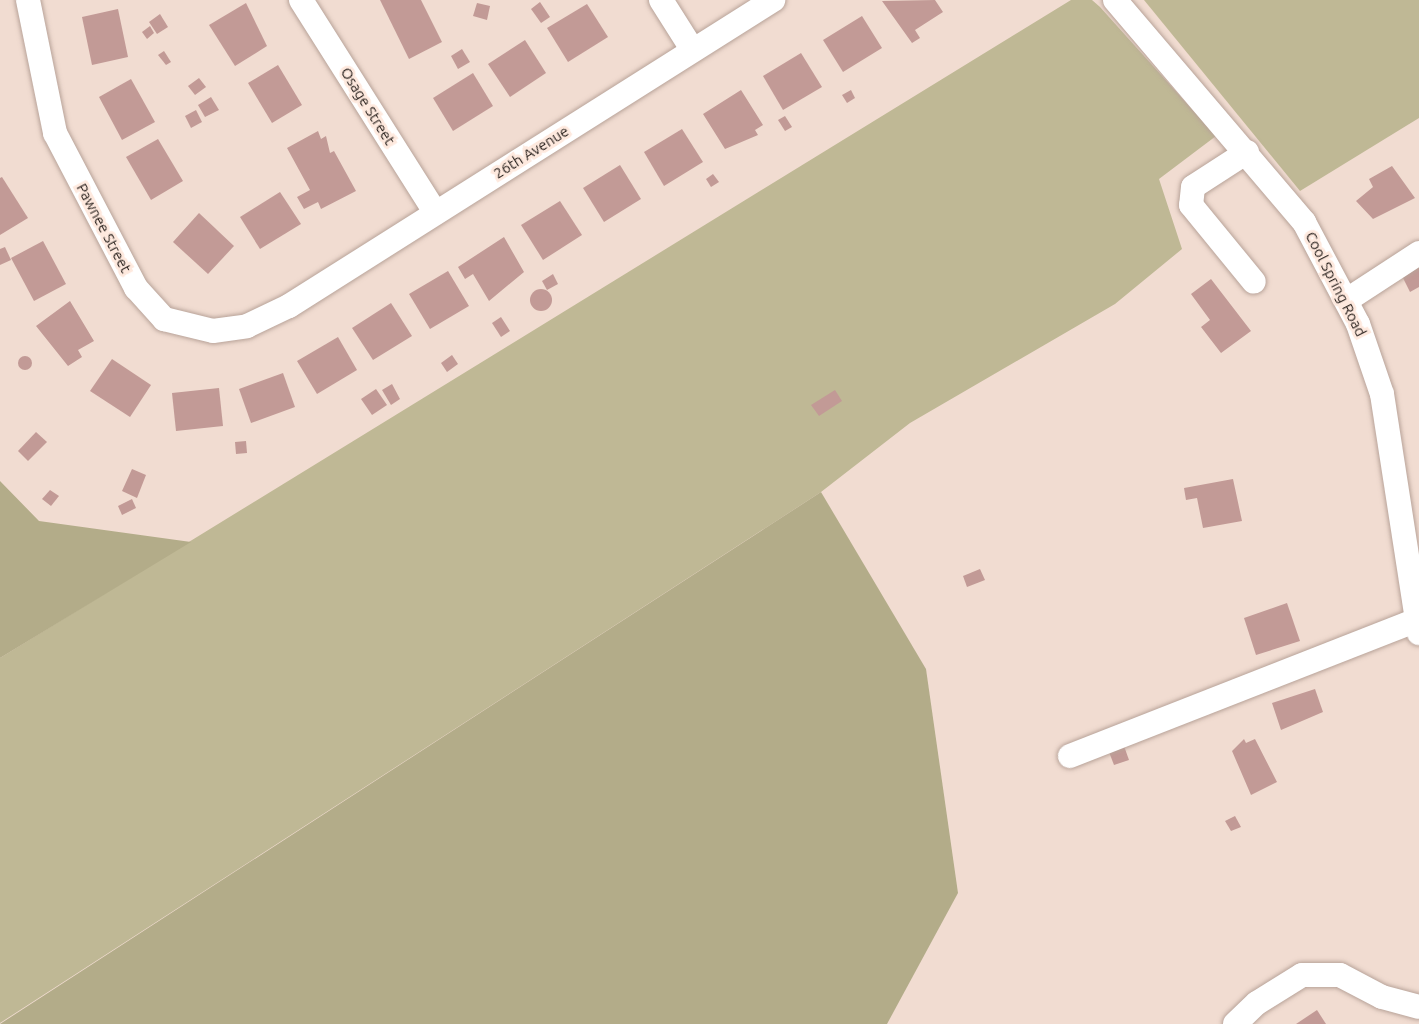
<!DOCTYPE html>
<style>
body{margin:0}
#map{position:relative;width:1419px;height:1024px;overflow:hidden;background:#f1dcd1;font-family:Ubuntu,sans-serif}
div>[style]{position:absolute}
.green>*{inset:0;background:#bfb895}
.forest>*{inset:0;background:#b3ac89}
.building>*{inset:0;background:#c29a96}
.round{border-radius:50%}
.roads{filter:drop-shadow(0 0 2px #b8a399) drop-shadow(0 0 2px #b8a399)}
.minor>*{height:24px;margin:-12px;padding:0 12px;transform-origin:12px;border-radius:12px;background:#fff}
span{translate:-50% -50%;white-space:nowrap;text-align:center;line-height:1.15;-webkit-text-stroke:6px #fee9de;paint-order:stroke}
.street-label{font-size:15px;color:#2a221e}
</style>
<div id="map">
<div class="green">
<i style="clip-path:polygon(1071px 0,1092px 0,1100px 7px,1216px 136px,1159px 179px,1182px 249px,1115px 304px,910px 423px,821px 492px,0 1023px,0 658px)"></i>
<i style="clip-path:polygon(1144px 0,1419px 0,1419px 118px,1300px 191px)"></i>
</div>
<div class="forest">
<i style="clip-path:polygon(0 481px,39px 521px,191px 542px,0 658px)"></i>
<i style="clip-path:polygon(821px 492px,926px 669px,958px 893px,887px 1024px,0 1024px)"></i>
</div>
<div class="building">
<i style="clip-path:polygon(380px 0,421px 0,442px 42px,409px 59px)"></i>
<i style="clip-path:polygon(935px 0,943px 12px,915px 30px,920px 38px,912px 43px,882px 1px)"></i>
<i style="clip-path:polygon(540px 2px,550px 17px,541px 23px,531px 9px)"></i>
<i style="clip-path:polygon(246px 3px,267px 46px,235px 66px,209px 25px)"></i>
<i style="clip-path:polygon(477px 3px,490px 6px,487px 20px,473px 16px)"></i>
<i style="clip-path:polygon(587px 4px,608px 37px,568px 62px,547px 28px)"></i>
<i style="clip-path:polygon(118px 9px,128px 57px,92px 65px,82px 17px)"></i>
<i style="clip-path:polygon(160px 14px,168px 27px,157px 34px,149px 22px)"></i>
<i style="clip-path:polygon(862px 16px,882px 48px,843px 72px,823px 40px)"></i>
<i style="clip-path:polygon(150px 26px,154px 33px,147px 39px,142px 32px)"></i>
<i style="clip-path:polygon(525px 40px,546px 73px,510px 97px,488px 64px)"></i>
<i style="clip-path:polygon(462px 49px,470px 62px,458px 69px,451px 56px)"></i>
<i style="clip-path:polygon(164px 51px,171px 62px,166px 65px,158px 55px)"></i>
<i style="clip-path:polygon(801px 53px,822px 87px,783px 110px,763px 76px)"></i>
<i style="clip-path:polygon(278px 65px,302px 105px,272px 123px,248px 83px)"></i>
<i style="clip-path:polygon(473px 73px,493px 106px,453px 131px,433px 98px)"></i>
<i style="clip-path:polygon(199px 78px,206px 87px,195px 95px,188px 86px)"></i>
<i style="clip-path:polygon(131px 79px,155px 122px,122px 140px,99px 97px)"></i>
<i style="clip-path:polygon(741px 90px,763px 125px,755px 130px,758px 135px,725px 149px,703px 114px)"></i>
<i style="clip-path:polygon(851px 90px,855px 98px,847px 103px,842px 95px)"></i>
<i style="clip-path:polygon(211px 97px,219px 110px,205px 117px,198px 105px)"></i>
<i style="clip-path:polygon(196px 110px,202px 122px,191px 128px,185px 116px)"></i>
<i style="clip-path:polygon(785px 116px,792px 127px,785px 131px,778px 120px)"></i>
<i style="clip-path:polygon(682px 129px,703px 162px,664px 186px,644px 152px)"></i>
<i style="clip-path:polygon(318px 131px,321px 139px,326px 136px,330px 153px,334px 151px,356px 191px,321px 209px,318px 202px,304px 209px,297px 197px,310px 190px,287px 148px)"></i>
<i style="clip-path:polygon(158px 139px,183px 181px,151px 200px,126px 157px)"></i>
<i style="clip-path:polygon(620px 165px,641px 199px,604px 222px,583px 188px)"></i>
<i style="clip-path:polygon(1392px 166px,1415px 198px,1373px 219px,1356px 201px,1373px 187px,1369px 179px)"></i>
<i style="clip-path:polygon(713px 174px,719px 182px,711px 187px,706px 179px)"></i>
<i style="clip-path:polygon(2px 177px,28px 218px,0 235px,0 178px)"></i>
<i style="clip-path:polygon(280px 192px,301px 224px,260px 249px,240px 217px)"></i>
<i style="clip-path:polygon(560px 201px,582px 235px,543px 260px,521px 225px)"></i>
<i style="clip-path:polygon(199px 213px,234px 246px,208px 274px,173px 242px)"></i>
<i style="clip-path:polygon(504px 237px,524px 272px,489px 301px,473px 274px,465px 279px,458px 267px)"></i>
<i style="clip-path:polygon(43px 241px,66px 284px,34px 301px,11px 258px)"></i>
<i style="clip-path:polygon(5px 247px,11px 260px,0 265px,0 249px)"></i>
<i style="clip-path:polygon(1419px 264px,1419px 287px,1410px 292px,1401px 274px)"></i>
<i style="clip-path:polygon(448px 271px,469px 306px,430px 329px,409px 294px)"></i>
<i style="clip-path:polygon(553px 274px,558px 284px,547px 290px,542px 281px)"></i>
<i style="clip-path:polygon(1211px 279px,1251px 331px,1221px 353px,1201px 327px,1210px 320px,1191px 294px)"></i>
<i class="round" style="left:530px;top:289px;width:22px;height:22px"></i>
<i style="clip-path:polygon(70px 301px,94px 341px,78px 350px,82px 357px,68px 366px,36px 326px)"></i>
<i style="clip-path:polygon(391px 303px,412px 336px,373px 360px,352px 328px)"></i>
<i style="clip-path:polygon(501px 317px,510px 331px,501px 337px,492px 323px)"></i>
<i style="clip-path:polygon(338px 337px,357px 370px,317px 394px,297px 361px)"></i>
<i style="clip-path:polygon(452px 355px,458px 364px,447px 372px,441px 363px)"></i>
<i class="round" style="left:18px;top:356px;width:14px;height:14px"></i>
<i style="clip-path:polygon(112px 359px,151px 385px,130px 417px,90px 391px)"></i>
<i style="clip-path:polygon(283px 373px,295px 407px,251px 423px,239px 389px)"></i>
<i style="clip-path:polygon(392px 384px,400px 399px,391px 405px,382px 390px)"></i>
<i style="clip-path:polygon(219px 388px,223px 426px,176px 431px,172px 393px)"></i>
<i style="clip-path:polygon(376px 389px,387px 405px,372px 415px,361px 399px)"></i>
<i style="clip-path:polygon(835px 390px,842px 401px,819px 416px,811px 405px)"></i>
<i style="clip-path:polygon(36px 432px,47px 442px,28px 461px,18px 451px)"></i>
<i style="clip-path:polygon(246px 441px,247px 453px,236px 454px,235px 442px)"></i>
<i style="clip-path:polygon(132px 469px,146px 475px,137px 498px,122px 491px)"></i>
<i style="clip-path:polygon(1233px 479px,1242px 521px,1203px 528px,1197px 498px,1186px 500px,1184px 488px)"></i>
<i style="clip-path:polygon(50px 490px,59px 496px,51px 506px,42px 499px)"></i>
<i style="clip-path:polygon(132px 499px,136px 508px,122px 515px,118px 506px)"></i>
<i style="clip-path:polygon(980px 569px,985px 580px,967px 587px,963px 576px)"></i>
<i style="clip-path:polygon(1287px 603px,1300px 641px,1256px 655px,1244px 618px)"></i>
<i style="clip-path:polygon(1315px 689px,1323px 712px,1281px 730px,1272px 703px)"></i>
<i style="clip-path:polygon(1244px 739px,1246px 743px,1255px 739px,1277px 782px,1251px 795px,1232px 751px)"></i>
<i style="clip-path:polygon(1124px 746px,1129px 760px,1114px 765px,1109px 752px)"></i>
<i style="clip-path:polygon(1235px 816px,1241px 827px,1231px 831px,1225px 821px)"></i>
<i style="clip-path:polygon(1317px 1010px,1326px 1024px,1296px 1024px)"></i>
</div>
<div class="roads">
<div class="minor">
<i style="left:28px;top:0;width:136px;rotate:78.5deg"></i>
<i style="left:55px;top:133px;width:175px;rotate:62.4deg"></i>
<i style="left:136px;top:288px;width:42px;rotate:47.9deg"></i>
<i style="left:164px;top:319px;width:50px;rotate:13.8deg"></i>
<i style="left:213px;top:331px;width:34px;rotate:-8deg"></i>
<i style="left:247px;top:326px;width:47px;rotate:-25.5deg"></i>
<i style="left:289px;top:306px;width:573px;rotate:-32.3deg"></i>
<i style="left:301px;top:0;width:251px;rotate:57.7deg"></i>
<i style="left:661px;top:0;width:58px;rotate:57.7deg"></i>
<i style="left:1115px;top:0;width:292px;rotate:49.6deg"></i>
<i style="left:1304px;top:222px;width:115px;rotate:62.1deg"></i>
<i style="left:1358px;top:324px;width:74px;rotate:71.1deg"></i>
<i style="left:1382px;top:394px;width:242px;rotate:81.2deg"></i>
<i style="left:1247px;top:152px;width:64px;rotate:147.1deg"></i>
<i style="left:1193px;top:187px;width:18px;rotate:96deg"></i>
<i style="left:1191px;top:205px;width:99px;rotate:50.7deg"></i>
<i style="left:1347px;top:300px;width:86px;rotate:-33.1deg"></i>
<i style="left:1070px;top:756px;width:373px;rotate:-21.4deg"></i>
<i style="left:1235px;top:1024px;width:30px;rotate:-44deg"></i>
<i style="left:1257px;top:1003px;width:53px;rotate:-31.9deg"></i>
<i style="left:1302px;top:975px;width:38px"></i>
<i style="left:1340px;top:975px;width:47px;rotate:27.6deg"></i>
<i style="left:1382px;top:997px;width:38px;rotate:15deg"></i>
</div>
</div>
<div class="street-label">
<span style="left:368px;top:106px;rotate:58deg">Osage Street</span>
<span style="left:531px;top:152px;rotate:-32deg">26th Avenue</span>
<span style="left:104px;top:228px;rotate:62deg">Pawnee Street</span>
<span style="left:1336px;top:284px;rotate:63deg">Cool Spring Road</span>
</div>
</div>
